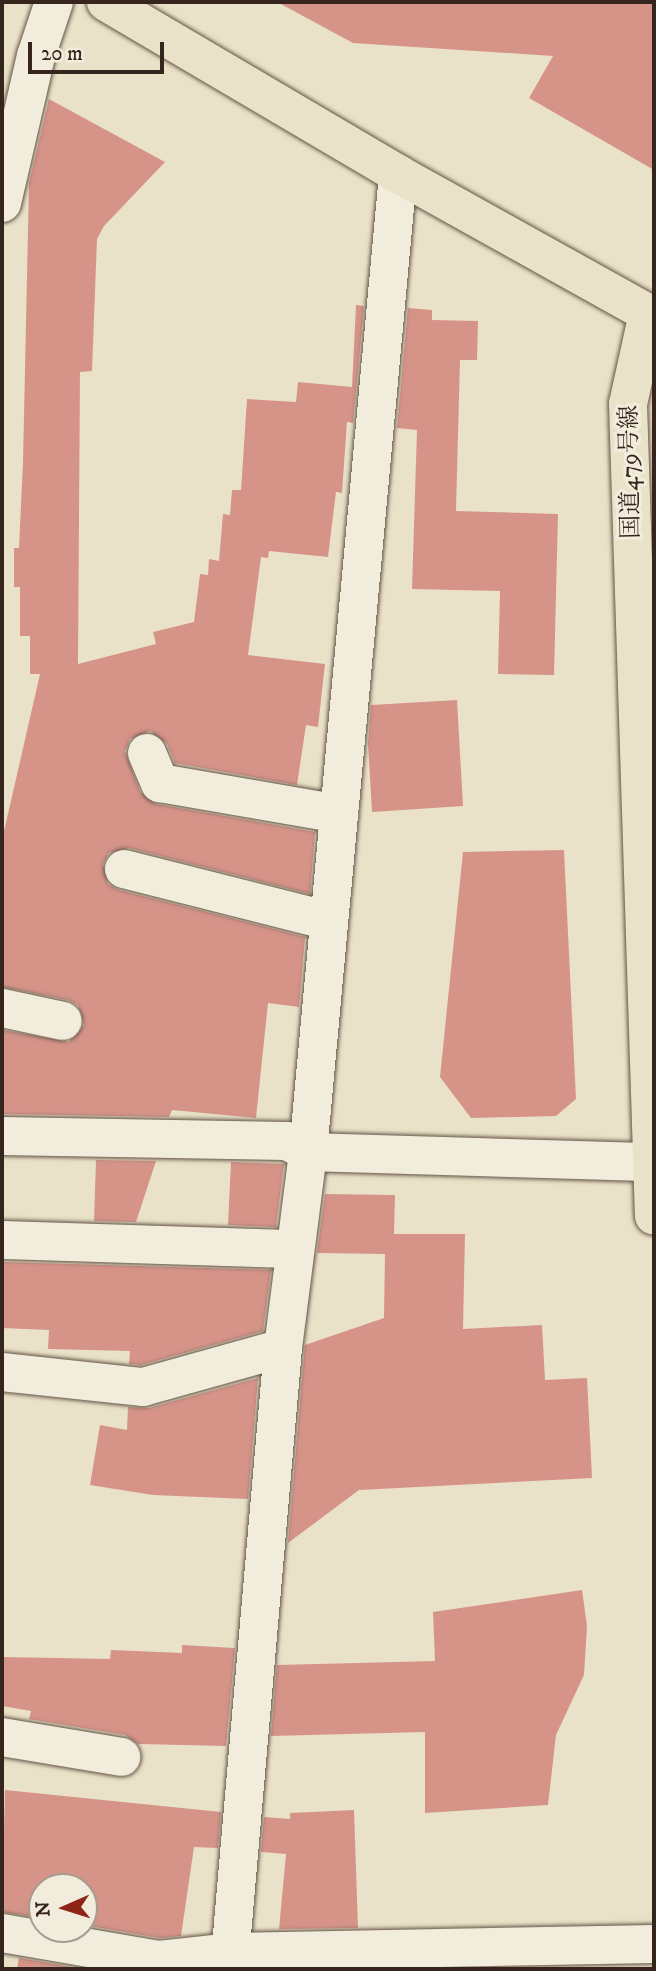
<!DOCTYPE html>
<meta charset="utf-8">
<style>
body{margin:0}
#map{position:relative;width:656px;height:1971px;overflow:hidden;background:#eae2c8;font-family:"IM FELL DW Pica","Noto Serif JP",serif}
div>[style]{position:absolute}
.building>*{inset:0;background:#d69489}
.roads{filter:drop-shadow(0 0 2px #635447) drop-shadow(0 0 2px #635447)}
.minor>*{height:38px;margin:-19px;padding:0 19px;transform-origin:19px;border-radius:19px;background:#f1ecdb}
.highway>*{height:38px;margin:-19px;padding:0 19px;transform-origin:19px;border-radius:19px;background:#eae2c8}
span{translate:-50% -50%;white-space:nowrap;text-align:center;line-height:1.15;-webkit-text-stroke:6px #f1ecdb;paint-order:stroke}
.street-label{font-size:24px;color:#36251c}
.frame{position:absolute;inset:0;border:4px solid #36251c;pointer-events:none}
.north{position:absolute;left:28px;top:1873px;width:70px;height:70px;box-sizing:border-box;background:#f1ecdb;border:2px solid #a69c8f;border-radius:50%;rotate:267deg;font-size:19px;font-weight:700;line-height:28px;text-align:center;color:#36251c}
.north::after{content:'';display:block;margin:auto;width:24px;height:32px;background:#8f2418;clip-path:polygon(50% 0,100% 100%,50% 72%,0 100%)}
.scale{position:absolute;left:28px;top:42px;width:136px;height:32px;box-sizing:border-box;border:4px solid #36251c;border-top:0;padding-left:9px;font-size:21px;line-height:24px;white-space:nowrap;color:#36251c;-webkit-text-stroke:5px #f1ecdb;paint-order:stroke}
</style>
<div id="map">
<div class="building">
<i style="clip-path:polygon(277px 2px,654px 2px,654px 170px,529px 98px,553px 56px,353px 43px)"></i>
<i style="clip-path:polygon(49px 99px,165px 162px,104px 226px,97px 239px,92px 371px,80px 372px,78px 664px,156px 644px,153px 632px,194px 622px,200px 574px,208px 575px,209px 559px,219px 561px,223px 514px,230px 515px,232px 490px,241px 490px,247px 399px,296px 402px,298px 382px,352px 387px,356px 305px,364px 306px,353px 423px,347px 422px,342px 493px,336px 492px,328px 557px,269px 551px,268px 558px,261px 557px,248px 655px,325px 664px,318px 727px,306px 725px,297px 785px,175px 763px,167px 744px,150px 731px,130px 739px,125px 751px,140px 792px,156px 804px,315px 832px,310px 894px,129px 848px,109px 853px,103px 864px,108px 884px,119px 890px,305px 937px,299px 1007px,268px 1003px,256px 1118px,172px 1110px,169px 1117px,2px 1114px,2px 1030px,69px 1042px,84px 1025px,78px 1005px,68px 1000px,2px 987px,2px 840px,40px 674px,30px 674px,30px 636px,20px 636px,20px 587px,14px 587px,14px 548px,19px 548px,23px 462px,29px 183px)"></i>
<i style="clip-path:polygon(408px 308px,432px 310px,432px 320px,478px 321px,477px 360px,460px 360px,456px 511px,558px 514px,554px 675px,498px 674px,500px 591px,412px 589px,417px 430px,397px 428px)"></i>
<i style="clip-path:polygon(457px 700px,463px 806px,372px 812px,368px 743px,371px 705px)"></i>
<i style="clip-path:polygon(564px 850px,576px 1099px,556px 1116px,471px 1118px,440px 1077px,463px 852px)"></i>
<i style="clip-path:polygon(96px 1160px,156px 1161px,136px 1222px,94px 1221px)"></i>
<i style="clip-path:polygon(231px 1162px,284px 1164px,276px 1227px,228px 1225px)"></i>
<i style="clip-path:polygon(325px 1194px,395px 1195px,394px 1234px,465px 1234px,463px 1329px,542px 1325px,545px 1380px,587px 1378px,592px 1478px,359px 1490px,288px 1543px,305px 1345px,384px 1318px,385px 1254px,317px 1253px)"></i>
<i style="clip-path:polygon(2px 1262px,271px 1270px,263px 1331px,141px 1365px,129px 1364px,130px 1351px,48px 1349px,49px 1330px,2px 1328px)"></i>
<i style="clip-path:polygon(258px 1378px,248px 1499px,153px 1495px,90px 1485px,100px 1425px,127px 1430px,128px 1407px,149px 1408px)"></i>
<i style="clip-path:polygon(582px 1590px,587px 1626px,584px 1675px,556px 1735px,548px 1805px,425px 1813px,425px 1732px,271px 1736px,277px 1665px,435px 1661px,433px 1612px)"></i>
<i style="clip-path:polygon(182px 1645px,235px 1648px,226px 1746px,138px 1744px,125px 1735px,29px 1719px,31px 1711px,2px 1706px,2px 1657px,110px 1659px,111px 1650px,182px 1653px)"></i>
<i style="clip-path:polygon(5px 1790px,221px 1812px,218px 1848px,194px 1847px,181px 1936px,160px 1938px,84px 1925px,84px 1887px,42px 1887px,42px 1918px,2px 1912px)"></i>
<i style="clip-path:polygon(354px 1810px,358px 1928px,279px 1929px,286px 1854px,261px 1852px,264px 1817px,290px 1819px,290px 1813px)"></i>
<i style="clip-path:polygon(19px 1958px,84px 1969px,17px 1969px)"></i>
</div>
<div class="roads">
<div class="minor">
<i style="left:2px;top:203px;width:151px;rotate:-77deg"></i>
<i style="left:36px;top:56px;width:57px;rotate:-71.6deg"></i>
<i style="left:147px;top:753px;width:33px;rotate:67deg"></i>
<i style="left:160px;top:783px;width:182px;rotate:9.8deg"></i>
<i style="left:124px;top:869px;width:211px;rotate:14.2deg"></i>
<i style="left:2px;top:1008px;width:62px;rotate:12deg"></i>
<i style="left:2px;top:1136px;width:285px;rotate:1deg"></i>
<i style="left:287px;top:1141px;width:24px;rotate:28deg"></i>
<i style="left:308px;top:1152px;width:346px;rotate:1.7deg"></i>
<i style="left:2px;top:1240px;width:291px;rotate:1.8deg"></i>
<i style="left:2px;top:1372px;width:142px;rotate:6.1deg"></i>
<i style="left:143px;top:1387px;width:145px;rotate:-15.6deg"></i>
<i style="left:2px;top:1737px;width:121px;rotate:9.5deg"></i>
<i style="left:2px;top:1933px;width:159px;rotate:9.8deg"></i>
<i style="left:159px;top:1960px;width:72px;rotate:-6.3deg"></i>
<i style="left:231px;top:1952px;width:423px;rotate:-1.1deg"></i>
<i style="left:229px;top:1969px;width:623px;rotate:-85.03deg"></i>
<i style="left:283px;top:1348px;width:198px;rotate:-82.7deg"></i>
<i style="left:308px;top:1152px;width:982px;rotate:-84.74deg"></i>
</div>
<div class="highway">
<i style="left:106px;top:2px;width:339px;rotate:30.5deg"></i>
<i style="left:398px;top:174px;width:286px;rotate:29.1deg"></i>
<i style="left:648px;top:313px;width:93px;rotate:102.4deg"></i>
<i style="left:628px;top:404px;width:812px;rotate:88.17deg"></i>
</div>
</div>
<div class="street-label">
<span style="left:631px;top:472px;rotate:-91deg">国道479号線</span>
</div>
<div class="frame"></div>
<div class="north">N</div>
<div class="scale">20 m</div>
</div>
